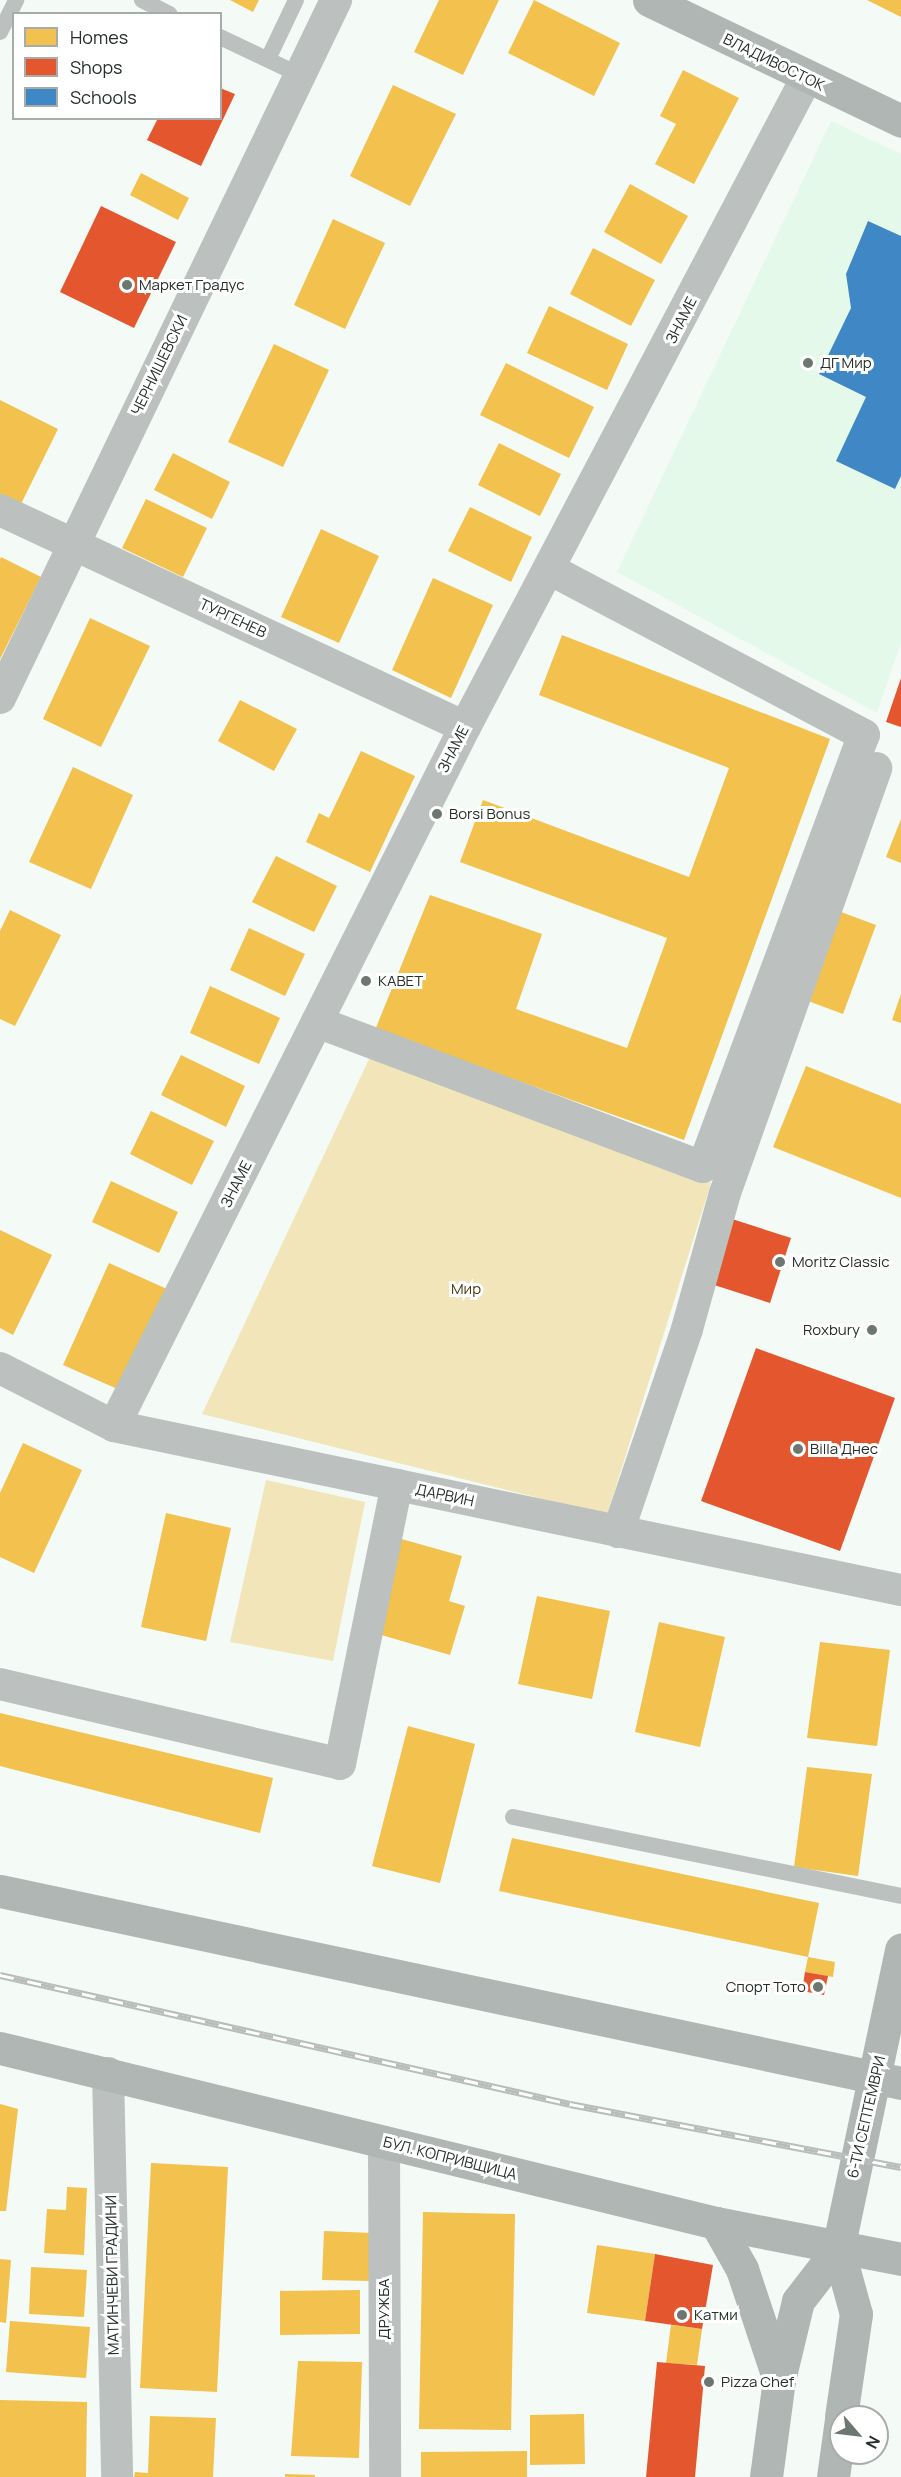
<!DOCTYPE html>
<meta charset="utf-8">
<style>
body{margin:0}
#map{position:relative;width:901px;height:2477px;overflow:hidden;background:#f4faf5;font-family:Manrope,sans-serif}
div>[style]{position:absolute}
.built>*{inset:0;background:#e5f9eb}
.green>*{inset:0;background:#f1e5b9}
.homes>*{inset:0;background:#f2c14e}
.shops>*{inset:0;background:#e4572e}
.schools>*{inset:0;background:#3f88c5}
.lane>*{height:16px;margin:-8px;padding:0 8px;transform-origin:8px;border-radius:8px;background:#bcc1bf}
.street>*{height:32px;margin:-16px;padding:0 16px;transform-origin:16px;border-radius:16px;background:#bcc1bf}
.secondary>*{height:33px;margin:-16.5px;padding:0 16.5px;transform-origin:16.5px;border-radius:16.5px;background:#b0b6b4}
.rail>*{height:7px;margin-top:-3.5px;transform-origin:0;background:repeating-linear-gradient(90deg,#fff 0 14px,#b8bcba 0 28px);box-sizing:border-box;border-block:2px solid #b8bcba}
.dots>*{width:16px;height:16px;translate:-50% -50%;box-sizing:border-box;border:3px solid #fff;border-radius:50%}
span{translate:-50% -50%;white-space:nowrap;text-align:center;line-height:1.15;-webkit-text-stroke:6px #fff;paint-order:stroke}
.street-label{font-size:15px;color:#262f29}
.poi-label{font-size:15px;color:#262f29}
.left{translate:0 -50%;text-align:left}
.right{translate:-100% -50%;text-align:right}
.park-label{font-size:15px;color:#473910}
.legend{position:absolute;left:12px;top:12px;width:210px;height:108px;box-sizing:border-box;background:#fff;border:2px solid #a8aca9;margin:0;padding:8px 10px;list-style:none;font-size:18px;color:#262f29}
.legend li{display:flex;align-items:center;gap:12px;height:30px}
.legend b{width:30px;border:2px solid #a8aca9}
.north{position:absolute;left:829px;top:2405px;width:60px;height:60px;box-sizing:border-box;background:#fff;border:2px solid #a8aca9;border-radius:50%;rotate:118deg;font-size:16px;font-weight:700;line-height:24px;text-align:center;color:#262f29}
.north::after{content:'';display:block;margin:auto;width:21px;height:27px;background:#6e7670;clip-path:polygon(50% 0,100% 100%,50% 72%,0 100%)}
</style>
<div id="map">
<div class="built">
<i style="clip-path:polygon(831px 121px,901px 154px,901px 642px,877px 713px,617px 572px)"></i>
</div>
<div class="green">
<i style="clip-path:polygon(370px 1057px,711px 1183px,607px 1515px,202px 1414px)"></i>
<i style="clip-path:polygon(266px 1480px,365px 1502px,333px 1661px,230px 1642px)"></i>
</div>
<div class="homes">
<i style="clip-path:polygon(230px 0,259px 0,253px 12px)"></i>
<i style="clip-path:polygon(439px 0,499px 0,463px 75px,414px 52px)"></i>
<i style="clip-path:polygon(534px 0,620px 43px,594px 96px,508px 53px)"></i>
<i style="clip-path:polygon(867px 0,901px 0,901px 17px)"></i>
<i style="clip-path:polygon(683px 70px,739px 98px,694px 184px,655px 164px,676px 124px,660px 116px)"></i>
<i style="clip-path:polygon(393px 85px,456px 114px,410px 206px,350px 176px)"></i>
<i style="clip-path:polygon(141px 173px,189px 198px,178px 220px,130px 195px)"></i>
<i style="clip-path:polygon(630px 184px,688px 216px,661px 264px,604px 232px)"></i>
<i style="clip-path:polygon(333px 219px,385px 243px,345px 329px,294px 305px)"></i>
<i style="clip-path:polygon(593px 248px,655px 280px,631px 326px,570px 294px)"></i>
<i style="clip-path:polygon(549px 306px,628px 344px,607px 390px,527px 353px)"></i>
<i style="clip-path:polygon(274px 344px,329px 370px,283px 467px,228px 442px)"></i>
<i style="clip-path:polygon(506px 363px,594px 407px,569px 458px,480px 415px)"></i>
<i style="clip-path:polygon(0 400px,58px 429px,20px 506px,0 497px)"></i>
<i style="clip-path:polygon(499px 443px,561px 474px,540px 516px,478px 485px)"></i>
<i style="clip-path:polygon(173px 453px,230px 482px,212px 519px,154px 490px)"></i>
<i style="clip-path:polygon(146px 499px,207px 528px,183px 577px,122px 548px)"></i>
<i style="clip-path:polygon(470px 507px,532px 537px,511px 582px,448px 551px)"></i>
<i style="clip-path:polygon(321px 529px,379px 556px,339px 643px,281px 617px)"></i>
<i style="clip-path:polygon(1px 557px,41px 577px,0 659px,0 559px)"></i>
<i style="clip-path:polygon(433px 578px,493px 605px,451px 698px,392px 670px)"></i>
<i style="clip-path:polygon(90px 618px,150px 646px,101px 747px,43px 719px)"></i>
<i style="clip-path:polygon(562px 635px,830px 739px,684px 1140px,375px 1030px,430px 895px,542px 934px,516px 1009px,627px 1048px,667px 938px,460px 862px,483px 800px,689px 877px,729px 768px,539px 695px)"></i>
<i style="clip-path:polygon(240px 700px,297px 729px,274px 771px,218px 741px)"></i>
<i style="clip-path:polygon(361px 751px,415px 776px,370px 872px,306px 842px,319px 813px,329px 818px)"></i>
<i style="clip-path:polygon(73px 767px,133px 795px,91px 889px,29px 862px)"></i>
<i style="clip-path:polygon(901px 819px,901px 863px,886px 857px)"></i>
<i style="clip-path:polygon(276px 856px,337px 886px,314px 932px,252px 902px)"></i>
<i style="clip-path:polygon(10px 910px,61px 935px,15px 1026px,0 1019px,0 931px)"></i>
<i style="clip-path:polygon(841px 912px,876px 925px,843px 1014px,808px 1001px)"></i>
<i style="clip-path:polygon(249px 928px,305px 954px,285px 996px,230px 970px)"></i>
<i style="clip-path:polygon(210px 986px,280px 1018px,259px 1064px,190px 1033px)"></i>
<i style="clip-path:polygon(901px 994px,901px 1023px,892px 1020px)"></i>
<i style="clip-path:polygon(181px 1055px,245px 1086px,226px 1127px,161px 1095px)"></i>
<i style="clip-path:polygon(806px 1066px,901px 1104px,901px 1198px,773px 1147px)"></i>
<i style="clip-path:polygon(151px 1111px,214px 1141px,192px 1185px,130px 1154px)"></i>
<i style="clip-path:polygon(111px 1181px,178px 1212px,159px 1253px,92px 1222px)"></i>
<i style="clip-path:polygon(0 1230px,52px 1255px,13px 1335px,0 1328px)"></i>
<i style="clip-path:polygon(109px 1263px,167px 1289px,122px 1391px,63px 1365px)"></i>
<i style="clip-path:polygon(23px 1443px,82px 1470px,34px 1573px,0 1557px,0 1493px)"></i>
<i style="clip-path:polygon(166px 1513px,231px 1528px,206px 1641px,141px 1627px)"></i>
<i style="clip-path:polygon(398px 1538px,462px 1556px,449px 1601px,465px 1606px,450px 1655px,371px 1632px)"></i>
<i style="clip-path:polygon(537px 1596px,610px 1611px,592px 1699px,518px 1684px)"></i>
<i style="clip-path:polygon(659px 1622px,725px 1637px,700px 1747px,635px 1732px)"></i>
<i style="clip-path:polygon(820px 1642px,890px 1650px,877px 1746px,807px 1738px)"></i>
<i style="clip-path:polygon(0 1713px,273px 1778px,260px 1833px,0 1766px)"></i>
<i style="clip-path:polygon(408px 1726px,475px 1744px,440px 1883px,372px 1866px)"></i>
<i style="clip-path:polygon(807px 1767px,872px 1774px,858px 1876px,794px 1867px)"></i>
<i style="clip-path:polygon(512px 1838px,819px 1903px,808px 1957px,835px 1962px,833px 1977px,805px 1972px,808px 1957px,499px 1891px)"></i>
<i style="clip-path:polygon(0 2104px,18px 2109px,6px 2211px,0 2211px)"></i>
<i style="clip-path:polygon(151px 2163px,228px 2167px,217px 2392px,140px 2388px)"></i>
<i style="clip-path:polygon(67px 2187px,87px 2188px,84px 2255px,44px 2253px,47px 2209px,66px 2210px)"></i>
<i style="clip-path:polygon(423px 2212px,515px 2214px,511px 2430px,419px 2429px)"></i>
<i style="clip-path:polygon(324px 2231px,372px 2233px,370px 2281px,322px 2280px)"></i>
<i style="clip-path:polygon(597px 2245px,655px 2254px,645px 2321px,587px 2313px)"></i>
<i style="clip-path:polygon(0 2259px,11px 2260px,6px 2323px,0 2322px)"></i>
<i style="clip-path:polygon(31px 2267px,87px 2270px,84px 2317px,29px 2314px)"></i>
<i style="clip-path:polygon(360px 2290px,360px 2334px,280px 2335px,280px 2291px)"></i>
<i style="clip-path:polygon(10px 2321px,90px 2327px,86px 2378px,6px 2372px)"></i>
<i style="clip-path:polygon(671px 2325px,702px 2329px,697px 2365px,666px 2363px)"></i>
<i style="clip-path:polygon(298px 2361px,362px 2362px,359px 2458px,291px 2456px)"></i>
<i style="clip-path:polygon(0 2400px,87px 2402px,86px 2477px,0 2477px)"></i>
<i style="clip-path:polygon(584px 2414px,585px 2464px,530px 2465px,530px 2415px)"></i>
<i style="clip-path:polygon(150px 2416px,216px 2418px,213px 2477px,134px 2477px,135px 2472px,148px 2473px)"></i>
<i style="clip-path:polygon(527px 2451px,527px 2477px,421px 2477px,421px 2452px)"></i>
<i style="clip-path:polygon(285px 2474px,315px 2475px,315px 2477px,285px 2477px)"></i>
</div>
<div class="shops">
<i style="clip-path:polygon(220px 88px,235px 94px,201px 166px,147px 140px,158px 118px,220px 118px)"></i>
<i style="clip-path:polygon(101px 206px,176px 242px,134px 328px,60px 292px)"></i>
<i style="clip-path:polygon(901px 678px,901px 727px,886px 722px)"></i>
<i style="clip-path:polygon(729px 1218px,791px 1238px,770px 1303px,708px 1283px)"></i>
<i style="clip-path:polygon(756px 1348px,895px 1398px,840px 1551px,701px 1501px)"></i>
<i style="clip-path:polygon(805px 1972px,828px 1976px,824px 1995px,802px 1991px)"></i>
<i style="clip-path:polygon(655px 2254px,713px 2265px,702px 2329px,645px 2321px)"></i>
<i style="clip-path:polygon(657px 2362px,705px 2366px,695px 2477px,646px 2477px)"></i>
</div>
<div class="schools">
<i style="clip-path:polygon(868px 221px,901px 236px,901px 476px,895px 489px,836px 461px,866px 397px,819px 374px,851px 308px,846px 274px)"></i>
</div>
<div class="lane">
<i style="left:142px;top:0;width:31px;rotate:27deg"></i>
<i style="left:0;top:32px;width:36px;rotate:-63deg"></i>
<i style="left:220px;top:37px;width:89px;rotate:25.4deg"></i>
<i style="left:268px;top:59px;width:65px;rotate:-64.6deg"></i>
<i style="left:513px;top:1817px;width:396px;rotate:11.5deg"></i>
</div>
<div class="street">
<i style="left:0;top:510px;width:513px;rotate:25.02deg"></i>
<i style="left:0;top:698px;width:775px;rotate:-64.29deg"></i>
<i style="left:317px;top:1022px;width:412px;rotate:20.6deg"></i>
<i style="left:703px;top:1167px;width:461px;rotate:-69.6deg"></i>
<i style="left:864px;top:735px;width:354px;rotate:-152.2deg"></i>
<i style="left:0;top:1368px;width:128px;rotate:27deg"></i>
<i style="left:114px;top:1426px;width:804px;rotate:11.77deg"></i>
<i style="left:114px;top:1426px;width:782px;rotate:-63.34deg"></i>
<i style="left:465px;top:727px;width:732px;rotate:-62.25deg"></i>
<i style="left:618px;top:1532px;width:214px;rotate:-71.2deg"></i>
<i style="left:687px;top:1329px;width:141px;rotate:-74.4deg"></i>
<i style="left:725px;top:1193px;width:451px;rotate:-70.4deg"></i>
<i style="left:0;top:1684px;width:349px;rotate:13.2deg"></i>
<i style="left:340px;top:1764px;width:285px;rotate:-78.5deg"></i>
<i style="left:108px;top:2073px;width:404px;rotate:88.7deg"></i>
<i style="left:384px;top:2142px;width:335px;rotate:89.8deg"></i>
</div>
<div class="secondary">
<i style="left:649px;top:0;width:280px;rotate:25.6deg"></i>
<i style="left:0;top:1891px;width:921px;rotate:12.03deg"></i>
<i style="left:0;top:2048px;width:737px;rotate:13.73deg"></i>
<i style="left:716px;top:2223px;width:188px;rotate:11deg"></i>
<i style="left:716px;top:2223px;width:53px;rotate:60.5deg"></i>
<i style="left:742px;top:2269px;width:117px;rotate:71.6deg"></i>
<i style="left:838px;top:2249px;width:67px;rotate:74.5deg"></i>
<i style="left:856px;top:2314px;width:104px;rotate:98.3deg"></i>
<i style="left:766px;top:2477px;width:98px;rotate:-82.4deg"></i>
<i style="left:779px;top:2380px;width:81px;rotate:-76.5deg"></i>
<i style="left:798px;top:2301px;width:66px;rotate:-52.4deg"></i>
<i style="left:838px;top:2249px;width:306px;rotate:-78.1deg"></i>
<i style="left:833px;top:2477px;width:59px;rotate:-82.1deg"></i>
</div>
<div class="rail">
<i style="left:0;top:1975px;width:584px;rotate:12.75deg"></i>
<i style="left:570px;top:2104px;width:337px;rotate:10.8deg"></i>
</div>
<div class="dots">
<i style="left:127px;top:285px;background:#6e7670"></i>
<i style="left:808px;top:363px;background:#6e7670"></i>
<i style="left:437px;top:814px;background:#6e7670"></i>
<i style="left:366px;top:981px;background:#6e7670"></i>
<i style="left:780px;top:1262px;background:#6e7670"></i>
<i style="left:872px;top:1330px;background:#6e7670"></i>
<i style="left:798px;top:1449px;background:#6e7670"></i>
<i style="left:818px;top:1987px;background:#6e7670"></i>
<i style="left:682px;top:2315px;background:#6e7670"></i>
<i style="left:709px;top:2382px;background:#6e7670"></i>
</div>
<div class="street-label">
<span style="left:774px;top:62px;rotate:26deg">ВЛАДИВОСТОК</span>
<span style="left:681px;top:320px;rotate:-63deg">ЗНАМЕ</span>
<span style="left:159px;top:365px;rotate:-64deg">ЧЕРНИШЕВСКИ</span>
<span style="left:233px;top:618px;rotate:25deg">ТУРГЕНЕВ</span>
<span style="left:453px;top:749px;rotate:-63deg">ЗНАМЕ</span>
<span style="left:236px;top:1184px;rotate:-63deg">ЗНАМЕ</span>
<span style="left:445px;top:1495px;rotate:12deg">ДАРВИН</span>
<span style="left:866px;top:2117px;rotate:-77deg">6-ТИ СЕПТЕМВРИ</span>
<span style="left:450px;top:2158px;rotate:14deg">БУЛ. КОПРИВЩИЦА</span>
<span style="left:112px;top:2275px;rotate:-91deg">МАТИНЧЕВИ ГРАДИНИ</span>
<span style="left:384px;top:2309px;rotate:-90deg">ДРУЖБА</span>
</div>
<div class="poi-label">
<span class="left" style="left:139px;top:285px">Маркет Градус</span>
<span class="left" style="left:820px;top:363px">ДГ Мир</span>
<span class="left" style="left:449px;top:814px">Borsi Bonus</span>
<span class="left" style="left:378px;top:981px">KABET</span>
<span class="left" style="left:792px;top:1262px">Moritz Classic</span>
<span class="right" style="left:860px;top:1330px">Roxbury</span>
<span class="left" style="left:810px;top:1449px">Billa Днес</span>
<span class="right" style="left:806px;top:1987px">Спорт Тото</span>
<span class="left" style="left:694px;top:2315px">Катми</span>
<span class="left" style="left:721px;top:2382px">Pizza Chef</span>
</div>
<div class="park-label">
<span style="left:466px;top:1289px">Мир</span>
</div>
<ul class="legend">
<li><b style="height:16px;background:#f2c14e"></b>Homes</li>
<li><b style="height:16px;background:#e4572e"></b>Shops</li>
<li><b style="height:16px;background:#3f88c5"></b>Schools</li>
</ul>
<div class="north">N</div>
</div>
